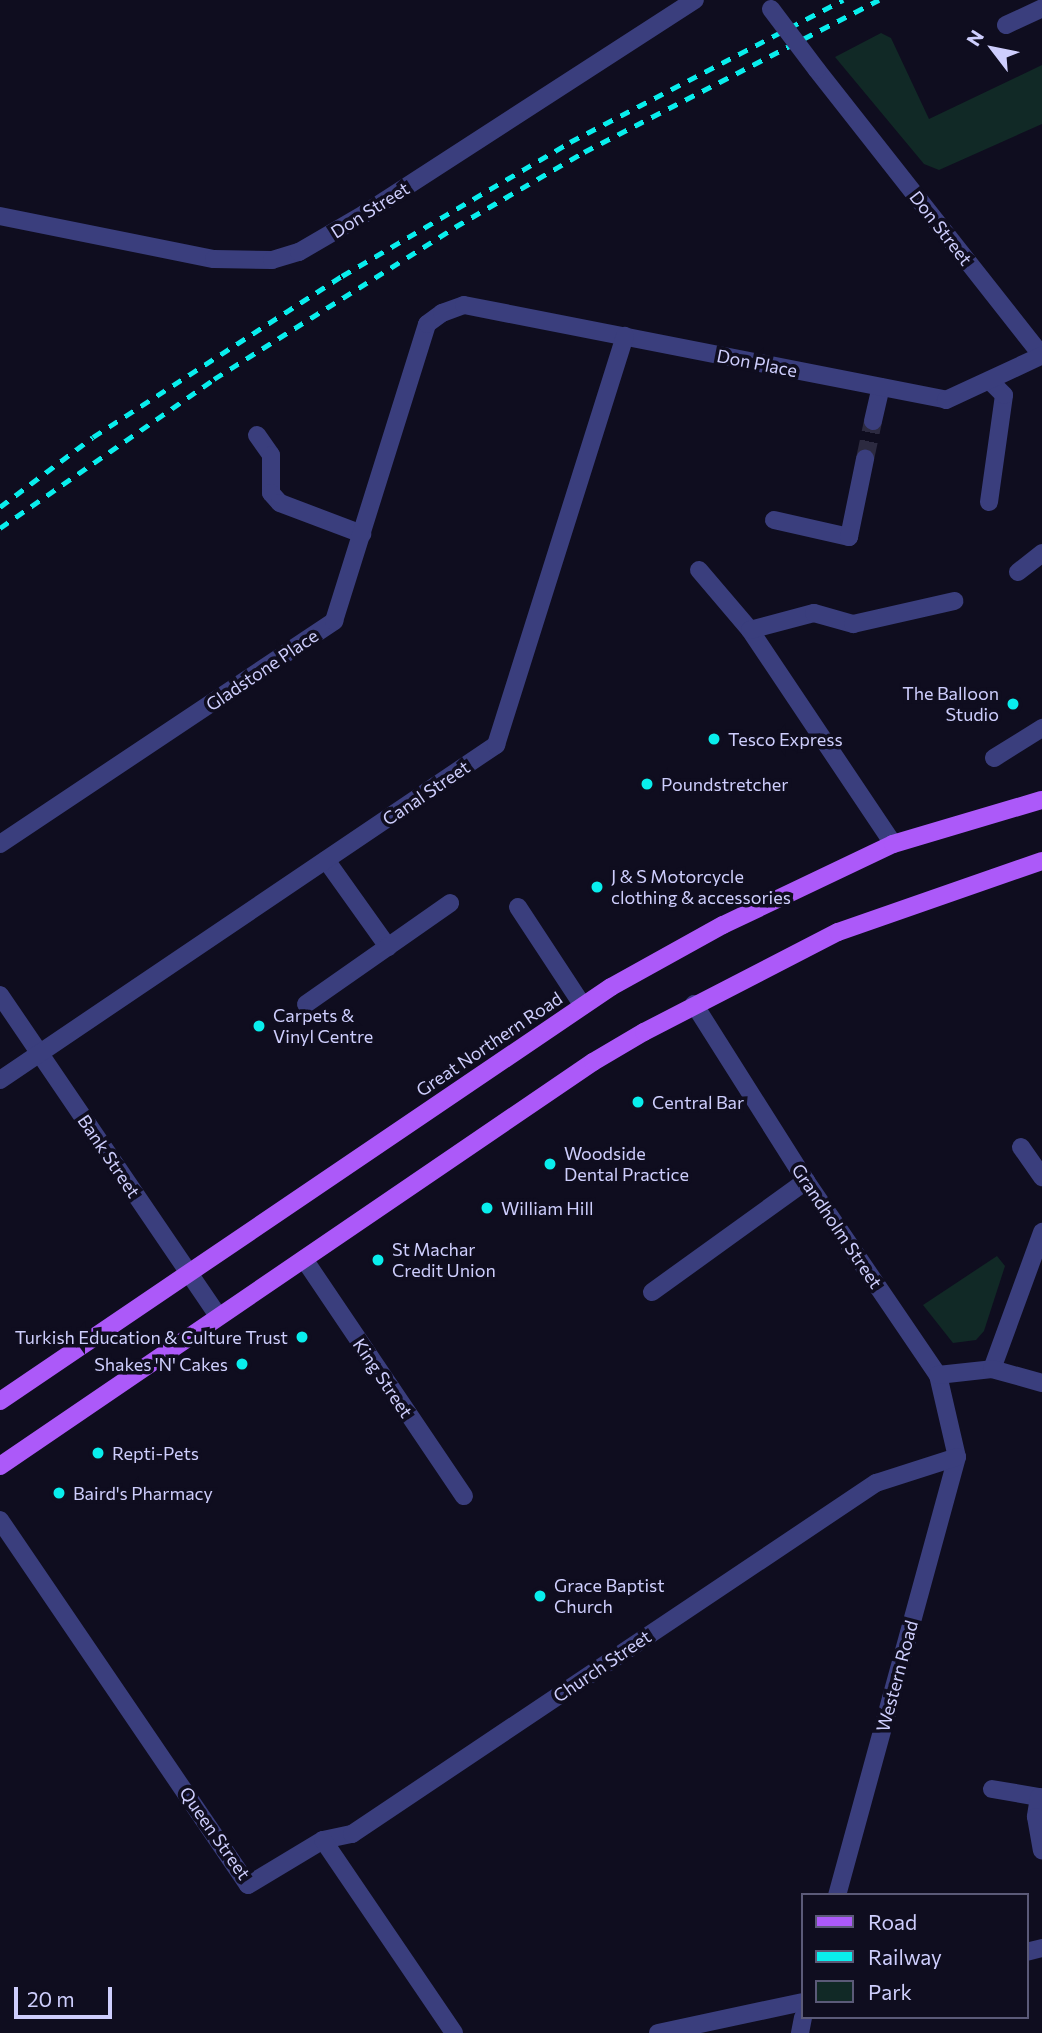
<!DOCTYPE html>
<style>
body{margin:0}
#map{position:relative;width:1042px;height:2033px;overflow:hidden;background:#0f0d1f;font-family:Commissioner,sans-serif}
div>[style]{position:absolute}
.green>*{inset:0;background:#112926}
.minor-tunnel>*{height:18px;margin-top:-9px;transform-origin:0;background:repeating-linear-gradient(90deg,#2c2a40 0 18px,transparent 0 27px)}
.minor>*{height:18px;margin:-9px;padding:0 9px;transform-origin:9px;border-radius:9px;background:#3a3e7d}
.major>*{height:18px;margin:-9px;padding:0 9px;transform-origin:9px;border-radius:9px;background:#ac59f9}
.rail>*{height:5px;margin-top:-2.5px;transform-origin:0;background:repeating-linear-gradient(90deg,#09eeed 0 10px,transparent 0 19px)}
.minor-bridge>*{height:18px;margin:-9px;padding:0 9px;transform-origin:9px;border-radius:9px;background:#3a3e7d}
.dots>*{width:19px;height:19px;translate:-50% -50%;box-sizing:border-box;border:4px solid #0f0d1f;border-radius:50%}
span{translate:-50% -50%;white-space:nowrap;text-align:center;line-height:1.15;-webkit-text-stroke:7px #0f0d1f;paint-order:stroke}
.street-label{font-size:18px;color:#cecefd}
.poi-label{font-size:18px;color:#cecefd}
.right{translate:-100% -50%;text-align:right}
.left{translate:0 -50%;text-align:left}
.legend{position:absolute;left:801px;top:1893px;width:228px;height:126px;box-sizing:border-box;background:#0f0d1f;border:2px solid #5b5a78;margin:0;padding:9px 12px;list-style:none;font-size:21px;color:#cecefd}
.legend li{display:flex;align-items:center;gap:14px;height:35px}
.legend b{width:35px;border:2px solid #5b5a78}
.north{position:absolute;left:958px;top:14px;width:70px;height:70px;-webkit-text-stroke:5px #0f0d1f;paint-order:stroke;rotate:302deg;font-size:19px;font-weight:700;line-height:28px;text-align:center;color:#cecefd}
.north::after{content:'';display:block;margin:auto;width:24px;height:32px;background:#cecefd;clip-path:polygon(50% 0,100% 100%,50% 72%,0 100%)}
.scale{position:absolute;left:14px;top:1987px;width:98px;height:32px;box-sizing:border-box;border:4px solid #cecefd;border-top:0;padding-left:9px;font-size:21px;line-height:24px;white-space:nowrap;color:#cecefd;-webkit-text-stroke:5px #0f0d1f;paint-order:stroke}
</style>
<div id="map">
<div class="green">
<i style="clip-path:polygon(881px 33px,891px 38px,929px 119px,1042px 65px,1042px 124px,939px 170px,924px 164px,835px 57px)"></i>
<i style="clip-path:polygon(997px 1256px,1005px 1266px,984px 1331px,976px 1340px,953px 1343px,923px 1305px)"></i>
</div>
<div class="minor-tunnel">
<i style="left:865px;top:459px;width:39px;rotate:-78deg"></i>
</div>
<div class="minor">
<i style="left:1006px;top:25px;width:40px;rotate:-25deg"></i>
<i style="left:817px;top:70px;width:364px;rotate:51.8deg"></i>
<i style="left:0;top:216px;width:218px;rotate:11.4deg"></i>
<i style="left:214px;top:259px;width:58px;rotate:1deg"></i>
<i style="left:272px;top:260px;width:28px;rotate:-17deg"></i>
<i style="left:299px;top:252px;width:75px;rotate:-30.3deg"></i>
<i style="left:364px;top:214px;width:394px;rotate:-32.9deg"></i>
<i style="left:873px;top:421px;width:35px;rotate:-77deg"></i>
<i style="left:257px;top:435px;width:24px;rotate:55deg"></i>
<i style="left:271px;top:455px;width:38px;rotate:90deg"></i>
<i style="left:271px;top:493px;width:13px;rotate:48deg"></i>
<i style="left:280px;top:503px;width:88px;rotate:20.7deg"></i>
<i style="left:989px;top:502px;width:108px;rotate:-82deg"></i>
<i style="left:1004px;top:395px;width:20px;rotate:-135deg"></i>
<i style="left:774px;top:520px;width:77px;rotate:12.8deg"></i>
<i style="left:849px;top:537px;width:80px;rotate:-78.4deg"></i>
<i style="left:699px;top:570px;width:79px;rotate:49.6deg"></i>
<i style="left:750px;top:630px;width:257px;rotate:56.2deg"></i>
<i style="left:1018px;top:572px;width:31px;rotate:-38deg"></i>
<i style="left:750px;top:630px;width:66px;rotate:-14.9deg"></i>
<i style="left:814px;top:613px;width:41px;rotate:15.8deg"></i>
<i style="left:853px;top:624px;width:104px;rotate:-12.8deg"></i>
<i style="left:994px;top:758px;width:57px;rotate:-32deg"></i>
<i style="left:0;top:844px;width:402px;rotate:-33.7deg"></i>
<i style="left:334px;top:621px;width:311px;rotate:-72.6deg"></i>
<i style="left:427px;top:324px;width:19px;rotate:-36deg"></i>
<i style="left:442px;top:313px;width:23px;rotate:-20deg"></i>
<i style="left:464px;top:305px;width:491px;rotate:11.1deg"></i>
<i style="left:946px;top:400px;width:105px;rotate:-24.9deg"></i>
<i style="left:326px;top:860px;width:107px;rotate:54.5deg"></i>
<i style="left:518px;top:907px;width:118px;rotate:56.7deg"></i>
<i style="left:0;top:995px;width:388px;rotate:55.8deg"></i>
<i style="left:306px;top:1004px;width:176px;rotate:-35deg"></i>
<i style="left:694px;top:1004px;width:209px;rotate:57.7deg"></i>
<i style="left:806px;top:1181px;width:235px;rotate:55.8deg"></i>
<i style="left:938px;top:1375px;width:84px;rotate:77deg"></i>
<i style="left:957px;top:1457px;width:454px;rotate:105.3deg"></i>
<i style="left:0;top:1080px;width:599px;rotate:-34.04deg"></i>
<i style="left:496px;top:745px;width:429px;rotate:-72.5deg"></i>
<i style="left:1021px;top:1147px;width:37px;rotate:55deg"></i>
<i style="left:304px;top:1259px;width:286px;rotate:56deg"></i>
<i style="left:652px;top:1292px;width:190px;rotate:-35.8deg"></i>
<i style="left:992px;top:1369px;width:146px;rotate:-69.9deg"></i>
<i style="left:938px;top:1375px;width:54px;rotate:-6.3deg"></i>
<i style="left:992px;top:1369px;width:52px;rotate:15.6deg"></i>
<i style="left:0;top:1520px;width:441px;rotate:55.8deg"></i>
<i style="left:248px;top:1885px;width:87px;rotate:-31deg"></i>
<i style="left:323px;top:1840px;width:30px;rotate:-12deg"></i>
<i style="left:352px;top:1834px;width:631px;rotate:-33.82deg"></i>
<i style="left:876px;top:1483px;width:85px;rotate:-17.8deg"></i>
<i style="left:992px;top:1789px;width:48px;rotate:9.7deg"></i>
<i style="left:1039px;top:1797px;width:20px;rotate:99deg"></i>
<i style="left:1036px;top:1817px;width:34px;rotate:80deg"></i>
<i style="left:323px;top:1840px;width:233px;rotate:55.8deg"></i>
<i style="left:1026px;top:1952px;width:16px;rotate:-14deg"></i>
<i style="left:658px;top:2033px;width:147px;rotate:-12.1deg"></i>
<i style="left:800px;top:2033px;width:16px;rotate:-79deg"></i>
</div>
<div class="major">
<i style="left:0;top:1401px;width:738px;rotate:-34.12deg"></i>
<i style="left:611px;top:987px;width:128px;rotate:-29deg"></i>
<i style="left:723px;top:925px;width:188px;rotate:-25.5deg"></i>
<i style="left:893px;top:844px;width:155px;rotate:-16.5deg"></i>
<i style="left:0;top:1466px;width:718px;rotate:-34.27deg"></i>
<i style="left:593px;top:1062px;width:59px;rotate:-30.5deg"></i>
<i style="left:644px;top:1032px;width:218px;rotate:-27.3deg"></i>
<i style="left:838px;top:932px;width:216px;rotate:-19.2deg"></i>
</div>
<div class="rail">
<i style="left:0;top:507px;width:116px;rotate:-37deg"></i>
<i style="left:93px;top:437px;width:297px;rotate:-32.9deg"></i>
<i style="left:342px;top:276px;width:264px;rotate:-30.4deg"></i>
<i style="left:570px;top:142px;width:308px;rotate:-27.5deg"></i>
<i style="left:0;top:528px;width:261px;rotate:-34.8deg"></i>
<i style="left:214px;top:379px;width:285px;rotate:-32.2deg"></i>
<i style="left:455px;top:227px;width:149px;rotate:-30.2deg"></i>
<i style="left:584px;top:152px;width:332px;rotate:-27.3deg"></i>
</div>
<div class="minor-bridge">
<i style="left:771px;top:9px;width:76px;rotate:53deg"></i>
</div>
<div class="dots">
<i style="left:1013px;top:704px;background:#09eeed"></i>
<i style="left:714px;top:739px;background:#09eeed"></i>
<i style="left:647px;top:784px;background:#09eeed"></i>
<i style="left:597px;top:887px;background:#09eeed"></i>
<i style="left:259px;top:1026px;background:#09eeed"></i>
<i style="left:638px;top:1102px;background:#09eeed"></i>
<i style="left:550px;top:1164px;background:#09eeed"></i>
<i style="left:487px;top:1208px;background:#09eeed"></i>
<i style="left:378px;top:1260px;background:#09eeed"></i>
<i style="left:302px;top:1337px;background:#09eeed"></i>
<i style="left:242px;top:1364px;background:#09eeed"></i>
<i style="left:98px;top:1453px;background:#09eeed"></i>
<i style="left:59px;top:1493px;background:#09eeed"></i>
<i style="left:540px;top:1596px;background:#09eeed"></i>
</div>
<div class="street-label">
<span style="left:370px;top:210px;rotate:-32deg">Don Street</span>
<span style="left:941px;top:228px;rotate:52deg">Don Street</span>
<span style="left:757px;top:363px;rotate:11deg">Don Place</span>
<span style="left:262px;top:670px;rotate:-34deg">Gladstone Place</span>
<span style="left:426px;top:793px;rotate:-34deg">Canal Street</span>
<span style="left:489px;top:1044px;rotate:-34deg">Great Northern Road</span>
<span style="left:109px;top:1156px;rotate:56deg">Bank Street</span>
<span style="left:837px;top:1226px;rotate:56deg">Grandholm Street</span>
<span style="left:383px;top:1378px;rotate:56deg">King Street</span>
<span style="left:602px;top:1666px;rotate:-34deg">Church Street</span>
<span style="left:897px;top:1676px;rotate:-75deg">Western Road</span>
<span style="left:215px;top:1833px;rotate:55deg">Queen Street</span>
</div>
<div class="poi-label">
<span class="right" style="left:999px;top:704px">The Balloon<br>Studio</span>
<span class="left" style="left:728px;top:739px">Tesco Express</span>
<span class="left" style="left:661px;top:784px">Poundstretcher</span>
<span class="left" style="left:611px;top:887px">J &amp; S Motorcycle<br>clothing &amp; accessories</span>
<span class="left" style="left:273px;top:1026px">Carpets &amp;<br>Vinyl Centre</span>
<span class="left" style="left:652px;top:1102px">Central Bar</span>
<span class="left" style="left:564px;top:1164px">Woodside<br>Dental Practice</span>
<span class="left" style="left:501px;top:1208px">William Hill</span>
<span class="left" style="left:392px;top:1260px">St Machar<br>Credit Union</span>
<span class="right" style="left:288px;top:1337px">Turkish Education &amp; Culture Trust</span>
<span class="right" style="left:228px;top:1364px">Shakes 'N' Cakes</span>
<span class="left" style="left:112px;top:1453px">Repti-Pets</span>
<span class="left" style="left:73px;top:1493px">Baird's Pharmacy</span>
<span class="left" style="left:554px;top:1596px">Grace Baptist<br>Church</span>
</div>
<ul class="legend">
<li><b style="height:9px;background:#ac59f9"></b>Road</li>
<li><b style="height:9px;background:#09eeed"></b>Railway</li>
<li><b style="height:19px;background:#112926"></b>Park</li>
</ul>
<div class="north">N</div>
<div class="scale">20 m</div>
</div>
